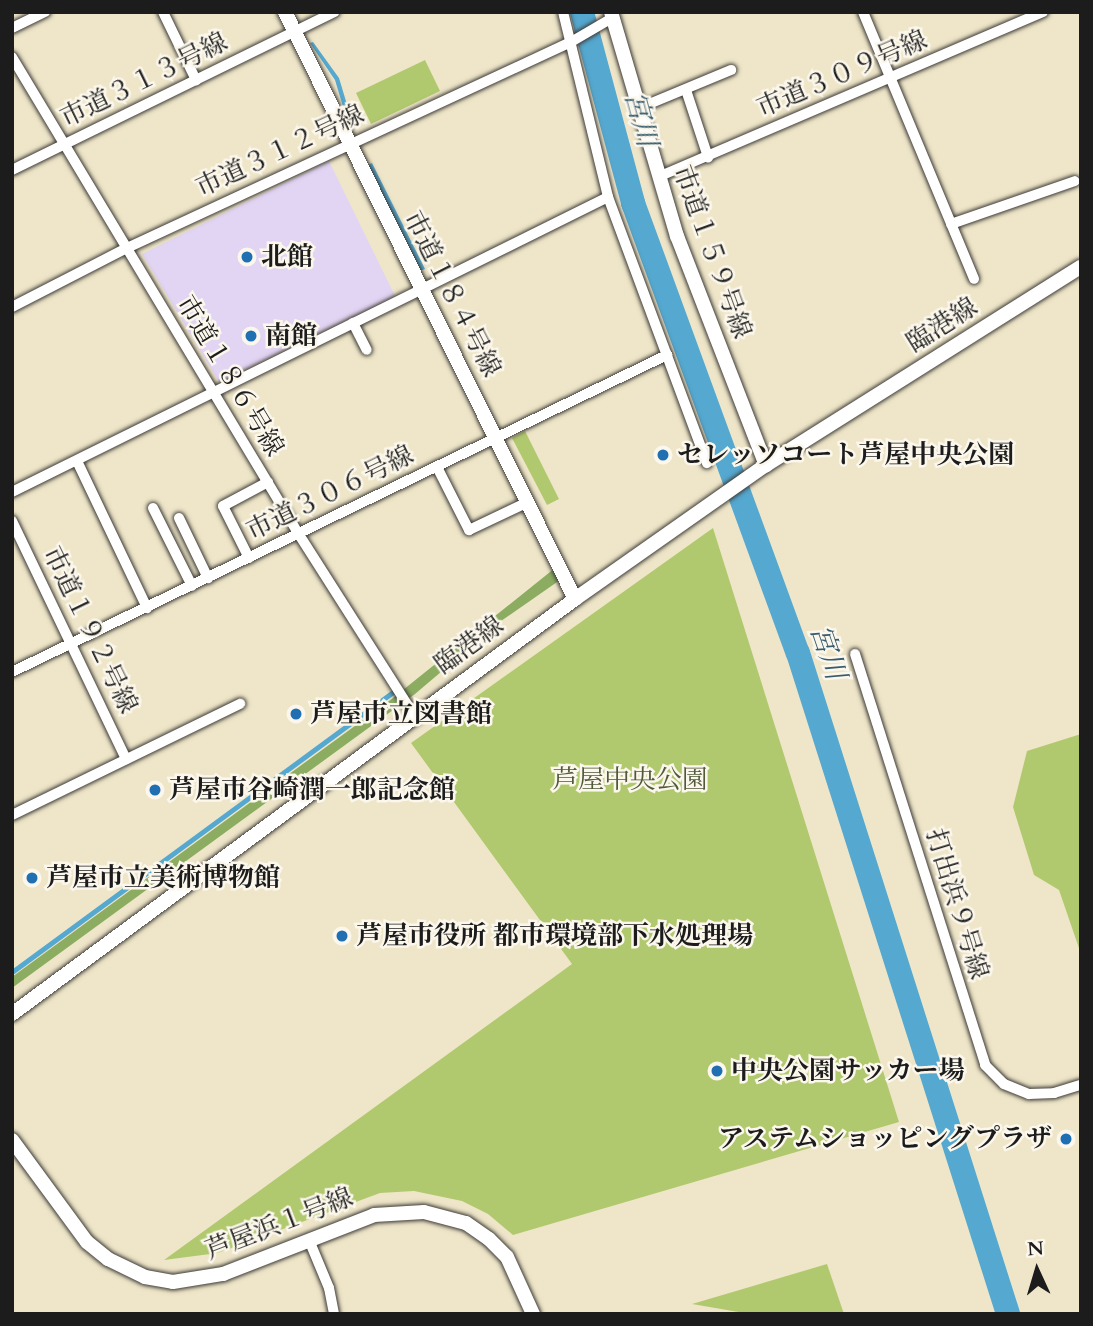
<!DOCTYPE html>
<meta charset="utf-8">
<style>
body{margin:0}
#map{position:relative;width:1093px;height:1326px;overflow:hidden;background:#efe6c9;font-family:Cardo,"Noto Serif JP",serif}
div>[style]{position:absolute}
.built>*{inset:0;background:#e2d4f3}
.green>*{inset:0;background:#b1c96e}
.forest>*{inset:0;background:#8cad61}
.water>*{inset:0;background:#55a8d0}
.stream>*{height:4.5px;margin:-2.25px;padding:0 2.25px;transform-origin:2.25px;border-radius:2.25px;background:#55a8d0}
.river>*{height:24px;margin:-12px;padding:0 12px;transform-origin:12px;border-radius:12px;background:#55a8d0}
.roads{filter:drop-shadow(0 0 2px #3c3a36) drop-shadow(0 0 2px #3c3a36)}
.minor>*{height:10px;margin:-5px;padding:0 5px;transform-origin:5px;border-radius:5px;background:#fff}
.tertiary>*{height:14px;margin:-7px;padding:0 7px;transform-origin:7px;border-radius:7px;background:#fff}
.dots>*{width:19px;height:19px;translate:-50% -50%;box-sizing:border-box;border:4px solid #fbf7ec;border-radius:50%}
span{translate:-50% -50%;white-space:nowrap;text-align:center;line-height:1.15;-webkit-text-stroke:5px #fbf7ec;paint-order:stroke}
.street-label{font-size:26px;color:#1c1c1c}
.poi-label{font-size:26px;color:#1c1c1c;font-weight:700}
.left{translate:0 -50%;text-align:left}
.right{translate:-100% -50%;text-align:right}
.park-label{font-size:26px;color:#505939}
.water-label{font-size:28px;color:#365b6d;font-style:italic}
.frame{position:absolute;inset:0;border:14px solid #1c1c1c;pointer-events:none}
.north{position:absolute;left:1002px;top:1235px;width:70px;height:70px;-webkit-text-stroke:5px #fbf7ec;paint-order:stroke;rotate:356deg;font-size:19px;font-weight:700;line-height:28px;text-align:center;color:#1c1c1c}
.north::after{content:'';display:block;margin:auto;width:24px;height:32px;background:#1c1c1c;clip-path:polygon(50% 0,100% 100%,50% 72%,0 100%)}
</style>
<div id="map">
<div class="built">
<i style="clip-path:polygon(329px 161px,395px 296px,219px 382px,142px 254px)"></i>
</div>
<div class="green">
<i style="clip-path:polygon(425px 60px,440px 91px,371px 124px,356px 93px)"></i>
<i style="clip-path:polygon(525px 431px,559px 499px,547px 505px,512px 438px)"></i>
<i style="clip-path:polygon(713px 528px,899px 1122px,513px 1235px,488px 1214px,462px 1201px,414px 1191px,380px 1193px,218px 1253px,164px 1260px,572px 964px,411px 743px)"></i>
<i style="clip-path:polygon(1081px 734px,1081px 954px,1059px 890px,1034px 875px,1013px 807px,1027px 751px)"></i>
<i style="clip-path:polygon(827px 1264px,844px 1314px,750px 1314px,692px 1304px)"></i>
</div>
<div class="forest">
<i style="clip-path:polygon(555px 568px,560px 580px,501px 621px,415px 694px,12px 988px,12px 977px,393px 698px)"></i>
</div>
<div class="water">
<i style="clip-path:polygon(313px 42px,339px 78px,352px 121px,348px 123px,335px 80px,310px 43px)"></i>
<i style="clip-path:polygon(372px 163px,425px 269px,420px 271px,368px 165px)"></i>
</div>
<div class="stream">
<i style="left:12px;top:972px;width:471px;rotate:-36.3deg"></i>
</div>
<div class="river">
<i style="left:582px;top:12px;width:198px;rotate:75deg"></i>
<i style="left:633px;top:203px;width:479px;rotate:69.9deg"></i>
<i style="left:798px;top:653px;width:694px;rotate:72.37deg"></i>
</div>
<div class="roads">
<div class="minor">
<i style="left:163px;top:12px;width:76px;rotate:64.1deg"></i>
<i style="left:563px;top:12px;width:190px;rotate:76.3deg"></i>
<i style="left:608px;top:197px;width:284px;rotate:69.6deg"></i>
<i style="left:863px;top:12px;width:289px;rotate:67.4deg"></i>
<i style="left:12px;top:28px;width:37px;rotate:-26deg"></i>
<i style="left:12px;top:57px;width:555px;rotate:59deg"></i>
<i style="left:298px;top:533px;width:216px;rotate:57.5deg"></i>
<i style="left:686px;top:90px;width:71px;rotate:71.8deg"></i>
<i style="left:637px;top:109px;width:102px;rotate:-22.5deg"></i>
<i style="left:12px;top:170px;width:359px;rotate:-26.1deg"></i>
<i style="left:658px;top:177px;width:419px;rotate:-23.2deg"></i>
<i style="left:951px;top:224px;width:131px;rotate:-19.1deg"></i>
<i style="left:12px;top:307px;width:129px;rotate:-27.2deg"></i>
<i style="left:127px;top:248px;width:489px;rotate:-24.9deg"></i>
<i style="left:571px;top:42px;width:48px;rotate:-30.3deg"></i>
<i style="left:353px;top:323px;width:30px;rotate:63deg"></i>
<i style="left:77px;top:461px;width:163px;rotate:64.5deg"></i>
<i style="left:437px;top:467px;width:71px;rotate:63.1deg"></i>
<i style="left:469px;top:530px;width:65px;rotate:-25.4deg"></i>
<i style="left:12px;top:492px;width:665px;rotate:-26.33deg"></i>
<i style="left:153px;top:508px;width:87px;rotate:63.4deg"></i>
<i style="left:179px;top:518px;width:67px;rotate:64.2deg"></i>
<i style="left:12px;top:521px;width:264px;rotate:64.4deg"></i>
<i style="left:249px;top:558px;width:58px;rotate:-116.6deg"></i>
<i style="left:223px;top:506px;width:51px;rotate:-28.1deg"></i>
<i style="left:855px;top:654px;width:431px;rotate:72.4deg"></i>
<i style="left:985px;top:1065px;width:27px;rotate:45deg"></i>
<i style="left:1004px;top:1084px;width:27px;rotate:22deg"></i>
<i style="left:1029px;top:1094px;width:25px;rotate:-2deg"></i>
<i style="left:1054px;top:1093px;width:28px;rotate:-17deg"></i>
<i style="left:12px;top:672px;width:728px;rotate:-25.83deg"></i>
<i style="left:12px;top:815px;width:254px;rotate:-26deg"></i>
<i style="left:309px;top:1240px;width:52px;rotate:67.4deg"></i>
<i style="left:329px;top:1288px;width:26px;rotate:79deg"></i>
</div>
<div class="tertiary">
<i style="left:285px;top:12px;width:655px;rotate:63.71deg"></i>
<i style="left:611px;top:12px;width:234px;rotate:73.6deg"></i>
<i style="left:677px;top:236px;width:246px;rotate:68.8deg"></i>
<i style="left:12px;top:1014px;width:699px;rotate:-36.39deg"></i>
<i style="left:575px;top:599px;width:233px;rotate:-35.1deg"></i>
<i style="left:766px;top:465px;width:372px;rotate:-32.2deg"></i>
<i style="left:12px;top:1140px;width:127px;rotate:53.7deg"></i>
<i style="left:87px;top:1242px;width:27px;rotate:39deg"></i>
<i style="left:108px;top:1259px;width:41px;rotate:25.9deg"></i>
<i style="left:145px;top:1277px;width:28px;rotate:10deg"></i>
<i style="left:173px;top:1282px;width:51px;rotate:-9.1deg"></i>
<i style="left:223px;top:1274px;width:162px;rotate:-21.3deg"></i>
<i style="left:374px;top:1215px;width:50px;rotate:-3.4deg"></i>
<i style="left:424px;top:1212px;width:43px;rotate:14.7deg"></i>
<i style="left:466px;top:1223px;width:28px;rotate:35deg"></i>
<i style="left:489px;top:1239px;width:25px;rotate:45deg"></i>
<i style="left:507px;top:1257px;width:63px;rotate:65.5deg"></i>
</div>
</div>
<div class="dots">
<i style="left:247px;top:257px;background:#1f6fb2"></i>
<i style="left:251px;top:336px;background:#1f6fb2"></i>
<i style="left:663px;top:455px;background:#1f6fb2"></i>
<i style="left:296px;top:714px;background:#1f6fb2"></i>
<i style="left:155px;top:790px;background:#1f6fb2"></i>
<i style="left:32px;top:878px;background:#1f6fb2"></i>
<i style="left:342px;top:936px;background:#1f6fb2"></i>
<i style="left:717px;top:1071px;background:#1f6fb2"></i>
<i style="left:1066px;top:1139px;background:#1f6fb2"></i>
</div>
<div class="street-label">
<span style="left:842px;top:74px;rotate:-23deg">市道３０９号線</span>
<span style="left:144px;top:80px;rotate:-26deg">市道３１３号線</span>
<span style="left:280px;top:151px;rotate:-25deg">市道３１２号線</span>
<span style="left:712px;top:252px;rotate:70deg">市道１５９号線</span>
<span style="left:452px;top:294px;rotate:63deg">市道１８４号線</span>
<span style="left:942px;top:325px;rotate:-32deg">臨港線</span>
<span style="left:230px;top:376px;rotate:59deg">市道１８６号線</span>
<span style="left:330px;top:493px;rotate:-26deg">市道３０６号線</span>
<span style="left:90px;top:630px;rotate:64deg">市道１９２号線</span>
<span style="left:469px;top:645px;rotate:-36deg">臨港線</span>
<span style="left:957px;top:904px;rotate:73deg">打出浜９号線</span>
<span style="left:279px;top:1224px;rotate:-21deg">芦屋浜１号線</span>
</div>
<div class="poi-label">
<span class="left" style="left:261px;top:257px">北館</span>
<span class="left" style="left:265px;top:336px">南館</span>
<span class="left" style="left:677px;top:455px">セレッソコート芦屋中央公園</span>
<span class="left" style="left:310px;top:714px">芦屋市立図書館</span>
<span class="left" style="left:169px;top:790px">芦屋市谷崎潤一郎記念館</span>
<span class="left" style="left:46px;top:878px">芦屋市立美術博物館</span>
<span class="left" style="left:356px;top:936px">芦屋市役所 都市環境部下水処理場</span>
<span class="left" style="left:731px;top:1071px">中央公園サッカー場</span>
<span class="right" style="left:1052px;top:1139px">アステムショッピングプラザ</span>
</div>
<div class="park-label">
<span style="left:630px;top:780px">芦屋中央公園</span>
</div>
<div class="water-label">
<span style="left:641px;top:119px;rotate:75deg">宮川</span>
<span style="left:828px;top:652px;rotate:71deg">宮川</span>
</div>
<div class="frame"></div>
<div class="north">N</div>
</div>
